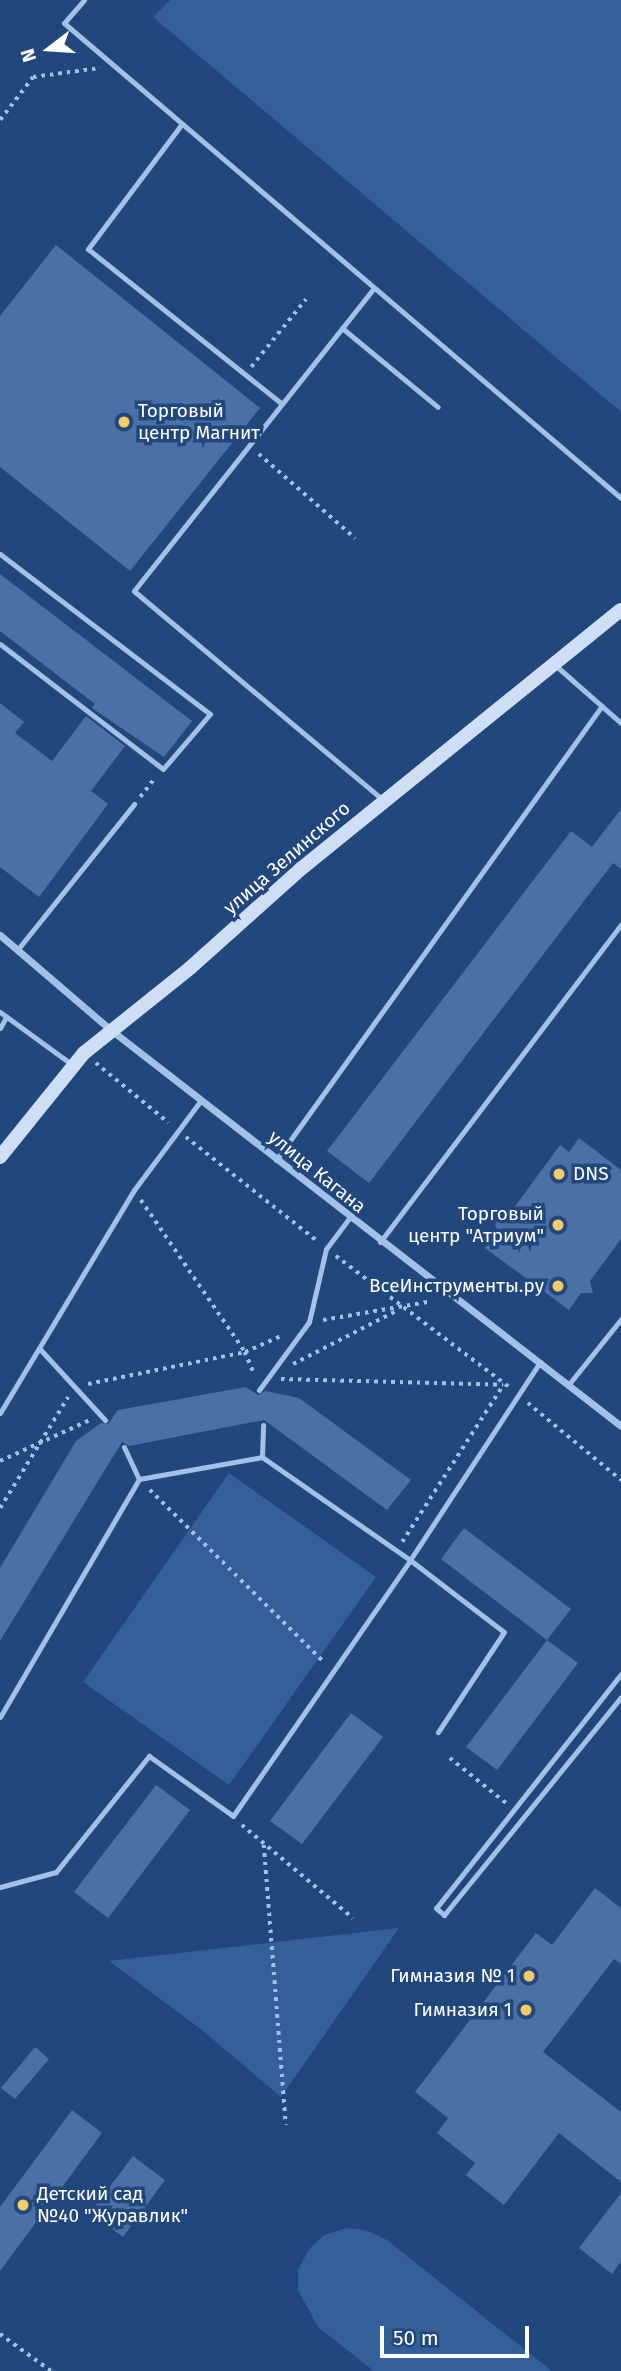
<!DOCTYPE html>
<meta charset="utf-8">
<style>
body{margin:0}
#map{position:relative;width:621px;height:2371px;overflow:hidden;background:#21477c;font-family:"Fira Sans",sans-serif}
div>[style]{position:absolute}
.green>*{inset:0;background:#34609a}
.building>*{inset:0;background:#4a70a5}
.path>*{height:3.5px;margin-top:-1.75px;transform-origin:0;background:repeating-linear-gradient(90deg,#a4c0e6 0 3.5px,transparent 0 8.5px)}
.lane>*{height:5px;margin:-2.5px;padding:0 2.5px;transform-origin:2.5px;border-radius:2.5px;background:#a4c0e6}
.street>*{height:7px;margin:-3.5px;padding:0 3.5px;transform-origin:3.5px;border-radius:3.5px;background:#a4c0e6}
.secondary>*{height:14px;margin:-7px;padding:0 7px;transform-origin:7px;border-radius:7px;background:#cedef5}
.dots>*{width:19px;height:19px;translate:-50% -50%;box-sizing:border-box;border:4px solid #21477c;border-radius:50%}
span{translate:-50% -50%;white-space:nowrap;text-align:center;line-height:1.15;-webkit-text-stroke:7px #21477c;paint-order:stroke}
.poi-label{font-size:19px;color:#fff}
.left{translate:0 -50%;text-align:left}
.right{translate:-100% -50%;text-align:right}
.street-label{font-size:19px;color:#fff}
.north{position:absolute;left:14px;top:14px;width:70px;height:70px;-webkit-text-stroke:5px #21477c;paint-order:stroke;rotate:253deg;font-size:19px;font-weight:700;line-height:28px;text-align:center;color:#fff}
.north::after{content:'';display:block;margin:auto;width:24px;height:32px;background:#fff;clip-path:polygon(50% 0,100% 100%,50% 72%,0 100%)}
.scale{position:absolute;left:380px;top:2326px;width:149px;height:32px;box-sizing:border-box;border:4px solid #fff;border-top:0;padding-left:9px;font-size:21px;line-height:24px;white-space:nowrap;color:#fff;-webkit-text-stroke:5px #21477c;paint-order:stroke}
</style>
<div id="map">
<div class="green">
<i style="clip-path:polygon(170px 0,621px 0,621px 412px,153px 17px)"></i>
<i style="clip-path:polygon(229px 1473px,376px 1577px,229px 1785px,83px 1682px)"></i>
<i style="clip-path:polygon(399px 1928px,281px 2097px,202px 2030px,109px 1961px)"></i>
<i style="clip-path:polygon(347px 2228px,366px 2230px,387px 2240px,552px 2371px,374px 2371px,318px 2327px,298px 2290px,298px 2270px,309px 2249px,324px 2235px)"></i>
</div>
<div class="building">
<i style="clip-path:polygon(56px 245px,260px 408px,130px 571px,0 467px,0 316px)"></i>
<i style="clip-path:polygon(0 574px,192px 721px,164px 757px,92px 708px,95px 704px,0 631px)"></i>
<i style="clip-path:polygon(0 703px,24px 722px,15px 733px,52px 761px,86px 716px,125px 746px,91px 791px,108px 804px,39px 897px,0 867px)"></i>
<i style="clip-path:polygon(621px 809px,621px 869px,613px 863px,369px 1183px,327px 1151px,571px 831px,592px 847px)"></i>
<i style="clip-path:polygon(579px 1138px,621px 1170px,621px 1239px,590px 1281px,593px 1293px,581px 1293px,569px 1310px,485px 1248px,497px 1230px,493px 1218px,508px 1216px,560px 1145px,569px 1152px)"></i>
<i style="clip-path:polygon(246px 1387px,258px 1395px,265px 1391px,299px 1398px,411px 1480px,387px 1510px,264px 1420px,129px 1446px,122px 1442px,0 1641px,0 1568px,76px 1441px,101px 1423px,108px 1424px,118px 1410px)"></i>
<i style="clip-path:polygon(464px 1528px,571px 1609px,547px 1640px,441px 1559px)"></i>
<i style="clip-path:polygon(547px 1640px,578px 1663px,497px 1770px,466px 1747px)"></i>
<i style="clip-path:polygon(351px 1713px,383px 1737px,302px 1844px,270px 1821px)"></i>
<i style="clip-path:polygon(156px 1785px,190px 1810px,108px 1918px,74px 1892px)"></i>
<i style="clip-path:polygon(595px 1888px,621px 1908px,621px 1964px,614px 1959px,543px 2052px,621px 2112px,621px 2182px,559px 2133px,504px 2205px,466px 2175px,475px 2163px,437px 2133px,448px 2118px,415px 2092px,536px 1933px,552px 1945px)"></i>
<i style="clip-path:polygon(35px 2047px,49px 2059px,15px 2099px,1px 2088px)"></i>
<i style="clip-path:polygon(72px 2110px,102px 2133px,0 2271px,0 2207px)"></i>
<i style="clip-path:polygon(133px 2156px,165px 2180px,123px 2237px,90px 2213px)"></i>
<i style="clip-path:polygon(621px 2193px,621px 2261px,612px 2274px,579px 2248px)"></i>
</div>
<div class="path">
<i style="left:0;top:120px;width:54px;rotate:-52.5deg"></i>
<i style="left:33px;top:77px;width:68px;rotate:-7.7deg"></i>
<i style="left:251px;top:367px;width:87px;rotate:-51deg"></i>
<i style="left:259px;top:454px;width:128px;rotate:41.2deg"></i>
<i style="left:140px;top:797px;width:24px;rotate:-52deg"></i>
<i style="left:96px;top:1063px;width:94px;rotate:39.4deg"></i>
<i style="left:186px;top:1137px;width:167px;rotate:38.4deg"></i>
<i style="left:141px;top:1200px;width:184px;rotate:55.6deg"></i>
<i style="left:245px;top:1352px;width:25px;rotate:67deg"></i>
<i style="left:336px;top:1256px;width:217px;rotate:37.1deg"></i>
<i style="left:323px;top:1320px;width:106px;rotate:-9.8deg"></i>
<i style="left:293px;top:1364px;width:118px;rotate:-27.2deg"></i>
<i style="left:281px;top:1379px;width:222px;rotate:1.5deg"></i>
<i style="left:88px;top:1384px;width:160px;rotate:-11.5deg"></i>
<i style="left:245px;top:1352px;width:42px;rotate:-24.1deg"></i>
<i style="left:528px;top:1403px;width:121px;rotate:39.6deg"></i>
<i style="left:0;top:1461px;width:99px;rotate:-24.5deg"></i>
<i style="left:150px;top:1490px;width:245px;rotate:44.7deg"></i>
<i style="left:0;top:1508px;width:130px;rotate:-58.5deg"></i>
<i style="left:402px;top:1542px;width:187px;rotate:-57.2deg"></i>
<i style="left:450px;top:1758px;width:72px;rotate:38.8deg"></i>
<i style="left:242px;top:1825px;width:145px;rotate:40deg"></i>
<i style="left:264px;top:1845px;width:281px;rotate:85.5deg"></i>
<i style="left:0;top:2334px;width:63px;rotate:36deg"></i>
</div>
<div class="lane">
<i style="left:84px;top:0;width:30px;rotate:131deg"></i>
<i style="left:64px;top:23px;width:732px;rotate:40.46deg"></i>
<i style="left:181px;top:125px;width:155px;rotate:126.9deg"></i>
<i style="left:88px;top:249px;width:248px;rotate:38.6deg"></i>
<i style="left:282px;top:404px;width:238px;rotate:128.4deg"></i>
<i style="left:134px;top:591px;width:325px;rotate:40deg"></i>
<i style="left:342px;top:328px;width:124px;rotate:39.5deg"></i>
<i style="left:282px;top:404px;width:148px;rotate:-51.6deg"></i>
<i style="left:0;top:554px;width:264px;rotate:37.3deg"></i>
<i style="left:210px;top:714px;width:72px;rotate:130.5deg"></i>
<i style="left:163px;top:769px;width:205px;rotate:-142.5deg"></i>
<i style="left:555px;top:665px;width:88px;rotate:41.3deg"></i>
<i style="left:18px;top:949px;width:186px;rotate:-51.3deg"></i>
<i style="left:0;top:1012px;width:92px;rotate:36.1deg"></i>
<i style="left:0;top:1028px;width:13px;rotate:-61deg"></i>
<i style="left:276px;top:1160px;width:558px;rotate:-54.34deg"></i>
<i style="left:380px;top:1242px;width:399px;rotate:-52.8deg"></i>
<i style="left:39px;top:1348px;width:98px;rotate:47.5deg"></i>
<i style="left:569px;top:1384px;width:83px;rotate:-51.3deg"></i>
<i style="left:259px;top:1390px;width:84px;rotate:-53.7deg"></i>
<i style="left:309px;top:1322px;width:75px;rotate:-76.9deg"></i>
<i style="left:326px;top:1249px;width:39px;rotate:-53deg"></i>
<i style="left:0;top:1413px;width:260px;rotate:-59deg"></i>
<i style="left:134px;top:1190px;width:112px;rotate:-53.3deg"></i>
<i style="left:124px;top:1447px;width:35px;rotate:65deg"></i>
<i style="left:262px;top:1457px;width:32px;rotate:-88deg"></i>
<i style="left:621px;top:1674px;width:298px;rotate:128.3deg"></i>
<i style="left:436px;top:1908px;width:11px;rotate:41deg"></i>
<i style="left:444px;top:1915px;width:281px;rotate:-50.9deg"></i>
<i style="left:0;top:1717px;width:276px;rotate:-59.7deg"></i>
<i style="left:139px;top:1479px;width:125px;rotate:-10.1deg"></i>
<i style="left:262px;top:1457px;width:180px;rotate:34.8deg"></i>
<i style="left:410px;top:1560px;width:237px;rotate:-56.7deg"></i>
<i style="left:0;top:1887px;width:58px;rotate:-15deg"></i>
<i style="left:56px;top:1872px;width:149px;rotate:-51.3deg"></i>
<i style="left:149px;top:1756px;width:103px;rotate:35.5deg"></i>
<i style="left:233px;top:1816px;width:311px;rotate:-55.3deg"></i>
<i style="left:410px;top:1560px;width:118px;rotate:37.5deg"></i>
<i style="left:504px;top:1632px;width:120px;rotate:123.4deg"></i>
</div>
<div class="street">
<i style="left:0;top:935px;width:146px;rotate:40.6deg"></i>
<i style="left:111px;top:1030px;width:646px;rotate:37.83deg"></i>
</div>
<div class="secondary">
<i style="left:0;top:1157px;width:134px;rotate:-51.1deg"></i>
<i style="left:84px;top:1053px;width:136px;rotate:-38.7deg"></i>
<i style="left:190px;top:968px;width:150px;rotate:-41.8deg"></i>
<i style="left:302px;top:868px;width:410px;rotate:-39deg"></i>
</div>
<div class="dots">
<i style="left:124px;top:422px;background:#f2cd66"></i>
<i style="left:559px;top:1174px;background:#f2cd66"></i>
<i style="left:558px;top:1225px;background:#f2cd66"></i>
<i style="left:558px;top:1286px;background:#f2cd66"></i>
<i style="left:529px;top:1976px;background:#f2cd66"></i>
<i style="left:526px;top:2010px;background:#f2cd66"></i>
<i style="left:23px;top:2205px;background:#f2cd66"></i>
</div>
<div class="poi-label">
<span class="left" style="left:138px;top:422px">Торговый<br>центр Магнит</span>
<span class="left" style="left:573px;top:1174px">DNS</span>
<span class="right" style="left:544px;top:1225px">Торговый<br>центр "Атриум"</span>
<span class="right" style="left:544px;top:1286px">ВсеИнструменты.ру</span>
<span class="right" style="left:515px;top:1976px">Гимназия № 1</span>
<span class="right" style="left:512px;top:2010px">Гимназия 1</span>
<span class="left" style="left:37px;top:2205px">Детский сад<br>№40 "Журавлик"</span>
</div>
<div class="street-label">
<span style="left:287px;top:858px;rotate:-41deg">улица Зелинского</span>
<span style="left:317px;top:1172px;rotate:39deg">улица Кагана</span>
</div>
<div class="north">N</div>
<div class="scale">50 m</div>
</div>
